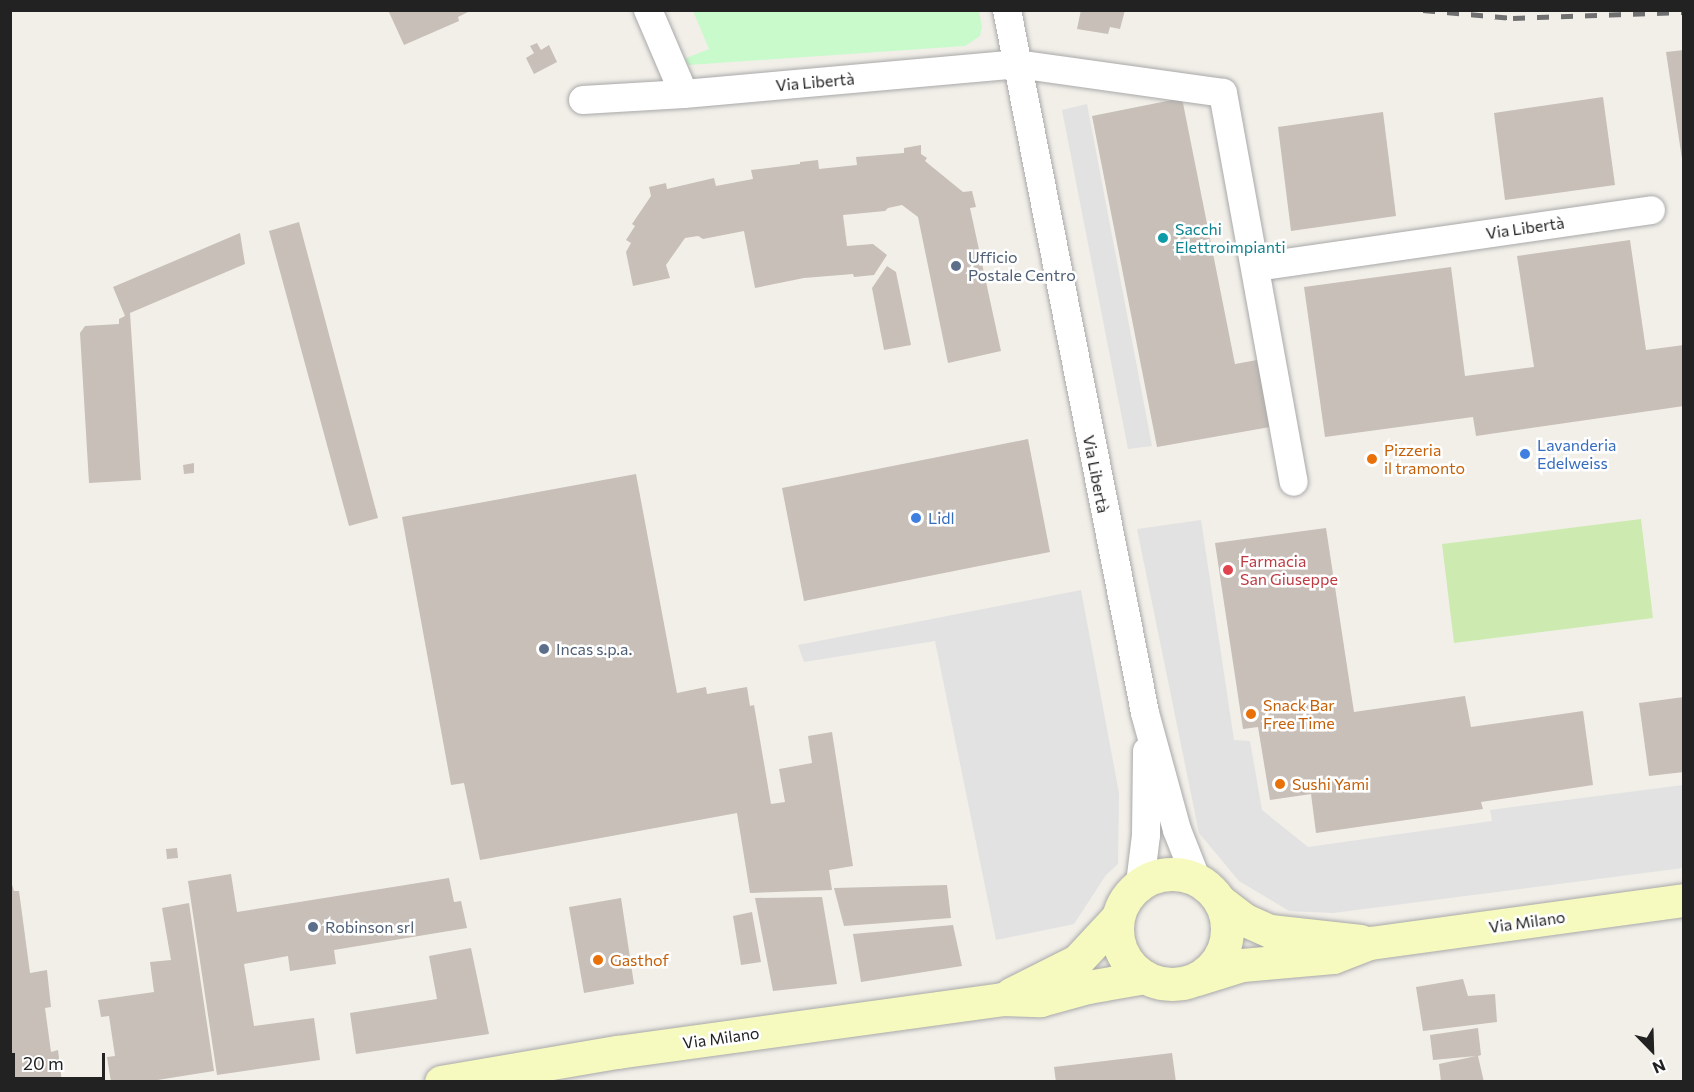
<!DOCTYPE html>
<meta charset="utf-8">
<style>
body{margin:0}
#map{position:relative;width:1694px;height:1092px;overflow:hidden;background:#f2efe9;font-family:Commissioner,sans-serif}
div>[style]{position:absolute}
.grass>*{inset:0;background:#cdebb0}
.park>*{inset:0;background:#c8facc}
.parking>*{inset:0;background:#e2e2e2}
.building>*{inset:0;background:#c7bfb8}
.roads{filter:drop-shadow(0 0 2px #a9a9a9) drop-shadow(0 0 2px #a9a9a9)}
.street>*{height:28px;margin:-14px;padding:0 14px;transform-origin:14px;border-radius:14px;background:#fff}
.secondary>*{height:33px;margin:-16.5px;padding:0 16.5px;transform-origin:16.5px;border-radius:16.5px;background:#f7fabf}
.secondary>.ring{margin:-16.5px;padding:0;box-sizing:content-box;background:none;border:33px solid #f7fabf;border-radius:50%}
.rail>*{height:4.5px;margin-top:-2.25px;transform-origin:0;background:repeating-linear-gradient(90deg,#707070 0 12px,transparent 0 24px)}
.dots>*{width:16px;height:16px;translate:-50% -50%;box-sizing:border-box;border:3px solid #fff;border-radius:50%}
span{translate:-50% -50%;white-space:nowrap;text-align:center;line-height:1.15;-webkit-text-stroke:5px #fff;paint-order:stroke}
.street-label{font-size:16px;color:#222}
.culture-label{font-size:16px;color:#0d838f}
.left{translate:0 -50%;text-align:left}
.service-label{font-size:16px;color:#4e5e75}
.shop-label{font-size:16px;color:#366cbe}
.food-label{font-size:16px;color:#c56008}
.health-label{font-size:16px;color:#be3a42}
.frame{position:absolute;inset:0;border:12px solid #222;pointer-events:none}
.north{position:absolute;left:1622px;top:1020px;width:60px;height:60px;-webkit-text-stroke:4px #fff;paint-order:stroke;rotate:157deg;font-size:16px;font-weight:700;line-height:24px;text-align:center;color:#222}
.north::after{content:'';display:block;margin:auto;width:21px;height:27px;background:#222;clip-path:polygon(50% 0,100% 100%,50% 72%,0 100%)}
.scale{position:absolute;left:12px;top:1053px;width:93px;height:27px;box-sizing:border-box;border:3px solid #222;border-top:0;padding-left:8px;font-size:18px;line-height:21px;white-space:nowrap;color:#222;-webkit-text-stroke:4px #fff;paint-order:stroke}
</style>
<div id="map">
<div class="grass">
<i style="clip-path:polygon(1641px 519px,1653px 618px,1454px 643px,1442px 544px)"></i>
</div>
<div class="park">
<i style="clip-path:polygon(693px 11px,979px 11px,982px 27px,980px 36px,965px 46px,689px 65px,684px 59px,709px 49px)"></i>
</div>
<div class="parking">
<i style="clip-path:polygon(1087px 104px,1152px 446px,1128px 449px,1062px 110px)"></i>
<i style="clip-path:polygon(1201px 520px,1234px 740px,1250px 741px,1262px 810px,1308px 847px,1492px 821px,1490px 810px,1683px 785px,1683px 868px,1333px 913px,1289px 911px,1239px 881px,1199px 833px,1137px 529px)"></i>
<i style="clip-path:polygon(1081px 590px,1119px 793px,1118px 864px,1106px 875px,1074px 924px,996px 940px,935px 641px,804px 662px,798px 645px)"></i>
</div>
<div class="building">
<i style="clip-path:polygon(388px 10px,472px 10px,458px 17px,459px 21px,404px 45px)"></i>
<i style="clip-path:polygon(1081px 10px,1125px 10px,1120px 29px,1110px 27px,1108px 34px,1077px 29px)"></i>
<i style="clip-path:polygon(537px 43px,541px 50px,549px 45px,557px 62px,534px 74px,526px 58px,534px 53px,530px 46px)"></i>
<i style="clip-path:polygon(1684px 50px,1684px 159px,1682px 159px,1666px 52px)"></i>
<i style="clip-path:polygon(1603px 97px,1615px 185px,1505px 200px,1494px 113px)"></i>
<i style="clip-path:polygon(1182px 98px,1235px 364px,1257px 360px,1270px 427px,1157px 447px,1092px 116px)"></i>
<i style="clip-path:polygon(1383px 112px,1396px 216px,1291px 231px,1278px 127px)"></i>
<i style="clip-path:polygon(921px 145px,921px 154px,927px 158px,925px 161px,963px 192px,972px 191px,976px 207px,970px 208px,1001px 351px,948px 363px,918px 217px,902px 205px,888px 208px,885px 211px,843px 215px,847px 246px,873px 244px,887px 255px,874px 275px,854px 277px,853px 274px,804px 278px,755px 288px,744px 231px,703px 239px,698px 236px,685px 238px,666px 265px,670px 278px,633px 286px,626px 252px,631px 243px,626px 240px,635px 226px,632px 224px,651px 196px,649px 187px,666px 183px,667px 189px,714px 178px,716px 186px,753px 179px,751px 170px,800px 164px,800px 162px,818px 160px,819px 169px,857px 165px,856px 157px,904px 153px,904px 148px)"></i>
<i style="clip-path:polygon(299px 222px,378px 518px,349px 526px,269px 231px)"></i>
<i style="clip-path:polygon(240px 233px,245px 264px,130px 313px,141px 480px,89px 483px,80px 333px,85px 326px,119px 324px,119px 319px,125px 316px,113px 287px)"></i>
<i style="clip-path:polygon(1630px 240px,1646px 350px,1684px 345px,1684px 406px,1476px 436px,1473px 417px,1325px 437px,1304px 287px,1451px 267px,1465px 376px,1534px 367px,1517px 256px)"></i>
<i style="clip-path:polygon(887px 266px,896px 272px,911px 345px,884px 350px,872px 288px)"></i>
<i style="clip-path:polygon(1028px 439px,1050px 552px,804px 601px,782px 488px)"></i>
<i style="clip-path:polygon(194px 463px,194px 473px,184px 474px,183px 465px)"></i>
<i style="clip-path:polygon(636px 474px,677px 693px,706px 687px,707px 694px,747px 687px,750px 706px,754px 705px,771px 804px,785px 802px,779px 769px,812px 763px,808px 736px,832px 732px,853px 866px,829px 870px,832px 890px,750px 893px,737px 813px,480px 860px,464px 783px,451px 785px,402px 517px)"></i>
<i style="clip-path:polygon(1326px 528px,1354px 712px,1465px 696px,1471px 727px,1583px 711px,1593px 785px,1481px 802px,1483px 809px,1316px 833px,1311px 794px,1270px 800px,1258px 727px,1243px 729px,1215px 543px)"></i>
<i style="clip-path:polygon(1684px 697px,1684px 772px,1649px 776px,1639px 703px)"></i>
<i style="clip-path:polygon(177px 848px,178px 858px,167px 859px,166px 849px)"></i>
<i style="clip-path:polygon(231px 874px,237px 912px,449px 878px,454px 902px,461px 901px,467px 928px,334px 950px,336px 964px,290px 971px,288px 956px,244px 964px,254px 1026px,314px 1018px,320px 1060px,217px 1075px,188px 881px)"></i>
<i style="clip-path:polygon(10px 878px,14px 891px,19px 891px,30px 973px,47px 970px,51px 1007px,45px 1008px,51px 1052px,58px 1050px,62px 1082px,10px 1082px)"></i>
<i style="clip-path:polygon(947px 885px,951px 918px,844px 926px,834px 888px)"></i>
<i style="clip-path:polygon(822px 897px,837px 984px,773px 991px,755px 898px)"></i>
<i style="clip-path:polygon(621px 898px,634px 984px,584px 993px,569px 907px)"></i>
<i style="clip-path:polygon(189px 903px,214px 1071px,145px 1082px,111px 1082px,107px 1057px,115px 1056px,109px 1016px,101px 1017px,98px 1000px,154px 992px,150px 962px,171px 960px,162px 908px)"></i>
<i style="clip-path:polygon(752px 912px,761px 962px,741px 965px,733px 916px)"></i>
<i style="clip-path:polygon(953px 925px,962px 966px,861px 982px,853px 934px)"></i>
<i style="clip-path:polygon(471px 948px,489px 1034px,356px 1054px,350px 1013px,437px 999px,429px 956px)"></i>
<i style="clip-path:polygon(1463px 979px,1468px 996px,1495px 994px,1497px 1022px,1423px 1031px,1416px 987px)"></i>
<i style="clip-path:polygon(1478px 1028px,1481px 1055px,1478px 1056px,1484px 1082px,1441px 1082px,1439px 1064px,1476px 1056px,1433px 1060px,1430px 1035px)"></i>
<i style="clip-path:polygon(1172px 1053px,1176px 1082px,1056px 1082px,1054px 1067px)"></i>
</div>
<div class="roads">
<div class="street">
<i style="left:648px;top:10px;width:91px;rotate:66.8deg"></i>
<i style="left:1007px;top:10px;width:716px;rotate:78.89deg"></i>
<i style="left:1145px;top:713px;width:121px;rotate:74.7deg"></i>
<i style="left:1177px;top:830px;width:52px;rotate:68.4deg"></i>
<i style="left:583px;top:100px;width:101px;rotate:-3.4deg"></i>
<i style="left:684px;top:94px;width:334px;rotate:-5.1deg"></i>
<i style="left:1017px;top:64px;width:208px;rotate:8deg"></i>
<i style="left:1223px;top:93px;width:395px;rotate:79.7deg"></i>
<i style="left:1257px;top:267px;width:398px;rotate:-8.2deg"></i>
<i style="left:1140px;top:884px;width:49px;rotate:-83deg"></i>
<i style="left:1146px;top:835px;width:84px;rotate:-89.3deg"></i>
</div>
<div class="secondary">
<i class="ring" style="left:1117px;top:874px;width:77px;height:77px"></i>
<i style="left:1221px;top:902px;width:30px;rotate:37deg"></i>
<i style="left:1245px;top:920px;width:27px;rotate:24deg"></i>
<i style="left:1270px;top:931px;width:91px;rotate:6.3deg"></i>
<i style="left:1197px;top:979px;width:47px;rotate:-17.3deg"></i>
<i style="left:1242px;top:965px;width:91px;rotate:-5deg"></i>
<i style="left:1333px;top:957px;width:40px;rotate:-21deg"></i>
<i style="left:1370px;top:943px;width:317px;rotate:-7.8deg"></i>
<i style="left:1011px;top:994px;width:74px;rotate:-26.6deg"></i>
<i style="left:1077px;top:961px;width:59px;rotate:-47.1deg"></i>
<i style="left:441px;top:1082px;width:179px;rotate:-9.7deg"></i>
<i style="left:617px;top:1052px;width:389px;rotate:-7.8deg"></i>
<i style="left:1002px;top:999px;width:38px;rotate:2deg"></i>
<i style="left:1040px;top:1000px;width:50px;rotate:-15.2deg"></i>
<i style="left:1088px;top:987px;width:58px;rotate:-10deg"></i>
</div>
</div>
<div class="rail">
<i style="left:1423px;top:10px;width:90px;rotate:5.1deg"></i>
<i style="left:1513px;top:18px;width:171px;rotate:-2deg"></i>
</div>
<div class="dots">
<i style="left:1163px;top:238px;background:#0f9aa8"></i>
<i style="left:956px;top:266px;background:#5c6f8a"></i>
<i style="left:1525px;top:454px;background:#3f7fe0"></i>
<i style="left:1372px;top:459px;background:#e8710a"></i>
<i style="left:916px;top:518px;background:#3f7fe0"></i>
<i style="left:1228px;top:570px;background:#e0444e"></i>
<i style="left:544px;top:649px;background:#5c6f8a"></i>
<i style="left:1251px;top:714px;background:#e8710a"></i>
<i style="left:1280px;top:784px;background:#e8710a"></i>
<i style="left:313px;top:927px;background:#5c6f8a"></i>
<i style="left:598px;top:960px;background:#e8710a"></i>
</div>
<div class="street-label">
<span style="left:815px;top:82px;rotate:-5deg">Via Libertà</span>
<span style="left:1525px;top:228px;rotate:-8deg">Via Libertà</span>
<span style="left:1096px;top:474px;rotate:79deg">Via Libertà</span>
<span style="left:1527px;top:922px;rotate:-8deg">Via Milano</span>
<span style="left:721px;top:1038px;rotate:-8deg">Via Milano</span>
</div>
<div class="culture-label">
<span class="left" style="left:1175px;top:238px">Sacchi<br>Elettroimpianti</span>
</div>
<div class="service-label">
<span class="left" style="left:968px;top:266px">Ufficio<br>Postale Centro</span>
<span class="left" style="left:556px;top:649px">Incas s.p.a.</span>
<span class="left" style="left:325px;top:927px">Robinson srl</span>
</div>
<div class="shop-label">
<span class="left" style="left:1537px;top:454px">Lavanderia<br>Edelweiss</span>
<span class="left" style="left:928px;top:518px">Lidl</span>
</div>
<div class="food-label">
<span class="left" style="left:1384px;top:459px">Pizzeria<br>il tramonto</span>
<span class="left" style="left:1263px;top:714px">Snack Bar<br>Free Time</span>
<span class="left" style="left:1292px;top:784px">Sushi Yami</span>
<span class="left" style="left:610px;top:960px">Gasthof</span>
</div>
<div class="health-label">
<span class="left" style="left:1240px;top:570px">Farmacia<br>San Giuseppe</span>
</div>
<div class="frame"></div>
<div class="north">N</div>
<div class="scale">20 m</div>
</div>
